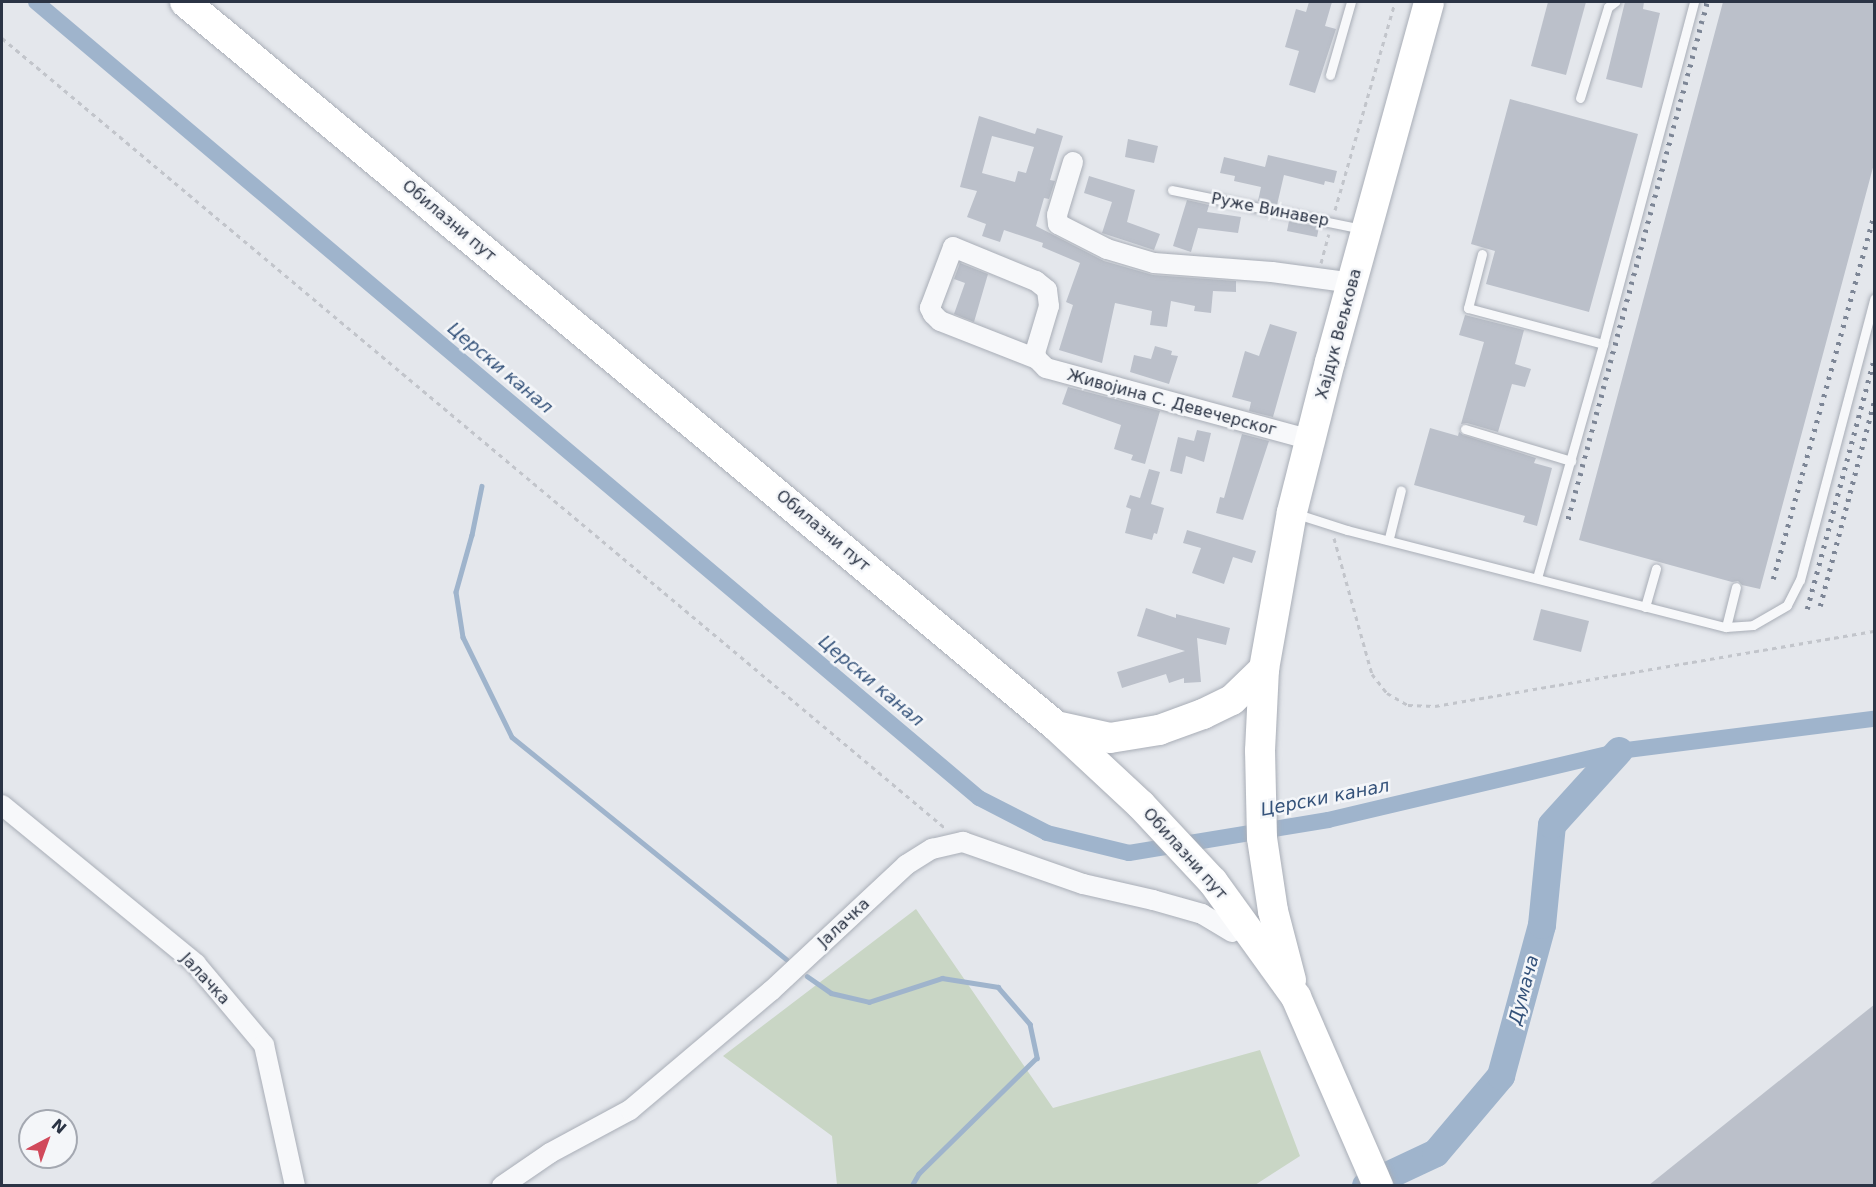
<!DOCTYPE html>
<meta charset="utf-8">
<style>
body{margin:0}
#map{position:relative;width:1876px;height:1187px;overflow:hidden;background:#e4e7ec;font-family:"DejaVu Sans",sans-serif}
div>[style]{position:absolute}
.green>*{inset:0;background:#c9d6c5}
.stream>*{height:4.5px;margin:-2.25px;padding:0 2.25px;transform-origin:2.25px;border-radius:2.25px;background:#9fb4cc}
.canal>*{height:16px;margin:-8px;padding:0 8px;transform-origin:8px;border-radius:8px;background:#9fb4cc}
.river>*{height:28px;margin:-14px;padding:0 14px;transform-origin:14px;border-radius:14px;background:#9fb4cc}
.building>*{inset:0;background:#bbc0ca}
.path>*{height:3px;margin-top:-1.5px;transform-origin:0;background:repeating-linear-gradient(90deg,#c2c5cb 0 4.5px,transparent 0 9px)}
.roads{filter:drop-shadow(0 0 2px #a9aeb7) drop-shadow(0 0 2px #a9aeb7)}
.lane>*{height:9px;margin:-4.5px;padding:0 4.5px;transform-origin:4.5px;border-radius:4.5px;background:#f7f8fa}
.street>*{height:20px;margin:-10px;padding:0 10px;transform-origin:10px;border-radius:10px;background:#f7f8fa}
.primary>*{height:30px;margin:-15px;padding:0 15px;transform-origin:15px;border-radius:15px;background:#fff}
.rail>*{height:4.5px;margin-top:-2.25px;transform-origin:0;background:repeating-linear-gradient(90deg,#7d8696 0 3px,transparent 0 9px)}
span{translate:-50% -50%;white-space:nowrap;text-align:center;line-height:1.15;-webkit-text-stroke:5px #f4f6f9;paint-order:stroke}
.street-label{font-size:16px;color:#2b3445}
.water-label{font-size:18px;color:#34527a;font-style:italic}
.frame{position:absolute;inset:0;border:3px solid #2b3445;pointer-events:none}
.north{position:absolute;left:18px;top:1109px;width:60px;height:60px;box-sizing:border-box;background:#f4f6f9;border:2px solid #a4a8b1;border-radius:50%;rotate:41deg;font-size:16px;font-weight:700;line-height:24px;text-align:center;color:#2b3445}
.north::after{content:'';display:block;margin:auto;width:21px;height:27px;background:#d1495b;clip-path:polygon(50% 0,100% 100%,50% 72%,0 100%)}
</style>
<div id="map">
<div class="green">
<i style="clip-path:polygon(916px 909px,1053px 1108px,1260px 1050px,1300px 1156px,1255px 1185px,837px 1185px,832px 1136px,723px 1056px)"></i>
</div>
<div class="stream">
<i style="left:482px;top:486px;width:50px;rotate:101.5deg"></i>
<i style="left:472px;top:535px;width:59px;rotate:105.7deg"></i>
<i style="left:456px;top:592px;width:46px;rotate:81.2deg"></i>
<i style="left:463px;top:637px;width:111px;rotate:63.9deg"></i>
<i style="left:512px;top:737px;width:353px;rotate:39deg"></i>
<i style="left:807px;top:976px;width:29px;rotate:35deg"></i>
<i style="left:831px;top:993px;width:39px;rotate:13deg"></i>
<i style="left:869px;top:1002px;width:77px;rotate:-18.2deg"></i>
<i style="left:942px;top:978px;width:57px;rotate:9.1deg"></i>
<i style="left:998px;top:987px;width:49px;rotate:49.1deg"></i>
<i style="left:1030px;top:1024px;width:35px;rotate:78deg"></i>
<i style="left:1037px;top:1058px;width:165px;rotate:135.5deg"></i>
<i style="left:919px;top:1174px;width:14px;rotate:120deg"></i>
</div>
<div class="canal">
<i style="left:36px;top:2px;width:1234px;rotate:40.17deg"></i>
<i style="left:979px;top:798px;width:76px;rotate:27.2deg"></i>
<i style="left:1047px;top:833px;width:84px;rotate:13.7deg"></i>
<i style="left:1129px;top:853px;width:202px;rotate:-9.4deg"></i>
<i style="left:1328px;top:820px;width:299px;rotate:-13.3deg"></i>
<i style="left:1619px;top:751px;width:257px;rotate:-7.2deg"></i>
</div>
<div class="river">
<i style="left:1366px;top:1186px;width:77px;rotate:-25.2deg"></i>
<i style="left:1436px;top:1153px;width:101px;rotate:-49.8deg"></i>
<i style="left:1501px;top:1076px;width:156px;rotate:-74.8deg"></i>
<i style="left:1542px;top:925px;width:100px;rotate:-84.3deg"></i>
<i style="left:1552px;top:825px;width:100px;rotate:-47.8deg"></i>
</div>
<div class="building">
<i style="clip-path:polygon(1309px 2px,1332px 2px,1325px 26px,1336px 29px,1315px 93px,1289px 85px,1299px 51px,1285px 47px,1296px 9px,1306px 12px)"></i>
<i style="clip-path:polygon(1548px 2px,1586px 2px,1566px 75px,1531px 66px)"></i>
<i style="clip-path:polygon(1625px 2px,1644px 2px,1643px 9px,1660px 13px,1642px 88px,1606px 79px)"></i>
<i style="clip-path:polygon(1723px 2px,1875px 2px,1875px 160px,1760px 589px,1742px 585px,1738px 581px,1732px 582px,1579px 540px)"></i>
<i style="clip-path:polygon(1510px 99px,1638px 134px,1589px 312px,1486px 284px,1495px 251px,1471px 244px)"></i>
<i style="clip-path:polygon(evenodd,979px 116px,1035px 134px,1037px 128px,1063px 136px,1050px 180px,1055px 181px,1049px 199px,1044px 198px,1036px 226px,1104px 261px,1153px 275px,1236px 281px,1236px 292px,1213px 291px,1211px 313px,1194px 311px,1195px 306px,1171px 301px,1167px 327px,1150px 325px,1152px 311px,1115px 303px,1102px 363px,1059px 350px,1073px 305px,1066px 302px,1080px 263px,1042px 247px,1043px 243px,1004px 230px,1000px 242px,982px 236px,986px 224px,967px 217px,977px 191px,960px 187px,979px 116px,992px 136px,1034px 147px,1026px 173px,1018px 171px,1015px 182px,982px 173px,992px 136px)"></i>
<i style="clip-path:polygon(1128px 139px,1158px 146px,1154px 163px,1125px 157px)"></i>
<i style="clip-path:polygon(1268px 155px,1337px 171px,1334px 183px,1325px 181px,1324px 185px,1284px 175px,1277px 205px,1258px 201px,1261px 187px,1234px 181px,1235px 176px,1220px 173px,1224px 157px,1265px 167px)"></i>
<i style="clip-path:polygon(1089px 176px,1135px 190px,1127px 222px,1160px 234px,1154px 250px,1102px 233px,1112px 202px,1084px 193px)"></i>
<i style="clip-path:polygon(1187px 200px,1209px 205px,1207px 212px,1241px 217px,1238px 233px,1198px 228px,1191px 252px,1173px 246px)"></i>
<i style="clip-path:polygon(1289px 221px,1319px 227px,1317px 237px,1287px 231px)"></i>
<i style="clip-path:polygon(960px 263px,988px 274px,974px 322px,954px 314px,965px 283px,954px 279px)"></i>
<i style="clip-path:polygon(1465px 315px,1524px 330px,1515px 364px,1531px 369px,1525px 387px,1512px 384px,1498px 432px,1467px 423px,1461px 424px,1484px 342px,1459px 335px)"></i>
<i style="clip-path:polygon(1270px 324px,1297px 332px,1273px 417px,1249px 411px,1251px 402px,1232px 397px,1245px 351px,1259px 356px)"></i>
<i style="clip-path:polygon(1155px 346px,1172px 351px,1171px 355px,1178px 356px,1169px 384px,1130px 372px,1134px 355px,1151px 359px)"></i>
<i style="clip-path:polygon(1068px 387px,1160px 411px,1145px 464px,1131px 460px,1133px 455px,1114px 449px,1121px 425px,1062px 404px)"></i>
<i style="clip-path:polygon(1430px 428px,1458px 436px,1459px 432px,1463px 435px,1536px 458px,1534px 463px,1552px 468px,1537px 526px,1523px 522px,1525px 516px,1414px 485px)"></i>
<i style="clip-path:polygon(1197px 430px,1211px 433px,1204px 462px,1186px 456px,1182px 474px,1170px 471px,1178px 437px,1194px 441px)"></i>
<i style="clip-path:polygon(1242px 434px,1269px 441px,1243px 520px,1216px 513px,1220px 497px,1224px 498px)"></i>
<i style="clip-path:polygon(1149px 469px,1160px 472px,1151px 504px,1164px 508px,1157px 534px,1154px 533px,1152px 540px,1125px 533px,1131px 509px,1126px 507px,1130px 495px,1140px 498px)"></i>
<i style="clip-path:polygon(1187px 530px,1256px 551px,1252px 563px,1233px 557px,1224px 584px,1192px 573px,1201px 548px,1183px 543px)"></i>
<i style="clip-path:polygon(1146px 608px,1176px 618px,1176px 614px,1230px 628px,1226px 645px,1197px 638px,1201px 682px,1184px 683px,1184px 678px,1169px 683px,1166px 674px,1122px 688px,1117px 672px,1185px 651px,1137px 636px)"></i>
<i style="clip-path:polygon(1541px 609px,1589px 621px,1581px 652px,1533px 640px)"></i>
<i style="clip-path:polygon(1875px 1004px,1875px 1185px,1649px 1185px)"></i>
</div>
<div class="path">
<i style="left:2px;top:38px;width:1230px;rotate:39.95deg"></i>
<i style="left:1335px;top:210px;width:216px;rotate:-73.9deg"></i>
<i style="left:1321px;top:263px;width:30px;rotate:-75deg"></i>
<i style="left:1334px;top:538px;width:141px;rotate:74.4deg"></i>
<i style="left:1372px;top:674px;width:24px;rotate:52deg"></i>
<i style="left:1387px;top:693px;width:24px;rotate:30deg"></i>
<i style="left:1408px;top:705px;width:27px;rotate:2deg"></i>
<i style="left:1435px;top:706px;width:445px;rotate:-9.7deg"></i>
</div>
<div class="roads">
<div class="lane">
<i style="left:1330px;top:75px;width:76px;rotate:-74deg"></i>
<i style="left:1580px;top:98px;width:95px;rotate:-72.9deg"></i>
<i style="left:1608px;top:7px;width:9px;rotate:-36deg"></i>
<i style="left:1172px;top:190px;width:194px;rotate:11.6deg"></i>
<i style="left:1482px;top:254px;width:56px;rotate:104.5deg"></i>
<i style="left:1468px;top:308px;width:140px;rotate:14.9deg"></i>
<i style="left:1465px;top:429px;width:111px;rotate:16.8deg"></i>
<i style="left:1297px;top:514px;width:52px;rotate:17.7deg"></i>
<i style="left:1347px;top:530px;width:391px;rotate:14.4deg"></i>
<i style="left:1726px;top:627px;width:27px;rotate:-4deg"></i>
<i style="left:1753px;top:625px;width:39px;rotate:-30deg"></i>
<i style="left:1787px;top:605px;width:28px;rotate:-63deg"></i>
<i style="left:1800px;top:580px;width:291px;rotate:-75.2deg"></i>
<i style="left:1389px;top:538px;width:49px;rotate:-76deg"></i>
<i style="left:1537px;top:578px;width:243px;rotate:-74.2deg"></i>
<i style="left:1603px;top:344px;width:354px;rotate:-75.1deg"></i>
<i style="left:1645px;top:607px;width:40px;rotate:-74deg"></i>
<i style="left:1726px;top:627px;width:41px;rotate:-76deg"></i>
</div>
<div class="street">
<i style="left:1073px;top:162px;width:55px;rotate:106.8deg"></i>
<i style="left:1057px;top:215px;width:9px;rotate:84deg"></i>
<i style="left:1058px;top:224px;width:55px;rotate:27deg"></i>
<i style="left:1107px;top:249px;width:49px;rotate:16.6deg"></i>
<i style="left:1154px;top:263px;width:118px;rotate:4.4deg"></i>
<i style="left:1272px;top:272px;width:82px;rotate:7.7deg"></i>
<i style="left:1037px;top:359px;width:104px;rotate:-158.6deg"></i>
<i style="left:940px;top:321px;width:10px;rotate:-135deg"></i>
<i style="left:933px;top:314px;width:7px;rotate:-117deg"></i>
<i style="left:930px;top:308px;width:65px;rotate:-69.3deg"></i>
<i style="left:953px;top:247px;width:90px;rotate:22.3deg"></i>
<i style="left:1036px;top:281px;width:14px;rotate:39deg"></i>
<i style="left:1047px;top:290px;width:16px;rotate:83deg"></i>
<i style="left:1049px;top:306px;width:49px;rotate:106.6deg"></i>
<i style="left:1035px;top:353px;width:6px;rotate:72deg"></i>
<i style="left:1037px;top:359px;width:13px;rotate:45deg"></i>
<i style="left:1046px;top:368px;width:275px;rotate:15.2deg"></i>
<i style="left:2px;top:805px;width:251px;rotate:39.3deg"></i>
<i style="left:196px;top:964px;width:106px;rotate:50deg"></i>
<i style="left:264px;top:1045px;width:144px;rotate:77.6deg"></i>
<i style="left:502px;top:1186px;width:58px;rotate:-34.5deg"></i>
<i style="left:550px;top:1153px;width:91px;rotate:-28.3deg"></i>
<i style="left:630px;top:1110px;width:185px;rotate:-40.2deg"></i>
<i style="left:771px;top:991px;width:185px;rotate:-43deg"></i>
<i style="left:906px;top:865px;width:31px;rotate:-32deg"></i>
<i style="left:932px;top:849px;width:32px;rotate:-13deg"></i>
<i style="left:963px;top:842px;width:127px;rotate:19.3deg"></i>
<i style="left:1083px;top:884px;width:72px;rotate:12.9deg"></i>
<i style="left:1153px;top:900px;width:51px;rotate:15.9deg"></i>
<i style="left:1202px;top:914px;width:35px;rotate:31deg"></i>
</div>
<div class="primary">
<i style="left:185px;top:2px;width:1133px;rotate:39.73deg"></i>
<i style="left:1056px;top:726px;width:116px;rotate:42.9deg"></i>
<i style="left:1141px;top:805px;width:105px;rotate:46.9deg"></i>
<i style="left:1213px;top:882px;width:142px;rotate:54.2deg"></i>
<i style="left:1296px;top:997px;width:206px;rotate:66.5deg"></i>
<i style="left:1060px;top:727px;width:51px;rotate:12.4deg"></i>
<i style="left:1110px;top:738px;width:50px;rotate:-9.3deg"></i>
<i style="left:1159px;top:730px;width:47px;rotate:-20deg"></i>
<i style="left:1203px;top:714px;width:32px;rotate:-26deg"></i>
<i style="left:1232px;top:700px;width:45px;rotate:-44.1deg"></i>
<i style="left:1291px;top:980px;width:71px;rotate:-104.6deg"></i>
<i style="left:1273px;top:911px;width:74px;rotate:-98.6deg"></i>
<i style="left:1262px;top:838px;width:87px;rotate:-91.3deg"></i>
<i style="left:1260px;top:751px;width:82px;rotate:-87.2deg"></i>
<i style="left:1264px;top:669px;width:159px;rotate:-79.9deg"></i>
<i style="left:1292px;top:512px;width:155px;rotate:-75.8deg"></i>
<i style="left:1330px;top:362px;width:373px;rotate:-74.6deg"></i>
</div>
</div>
<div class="rail">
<i style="left:1568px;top:519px;width:535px;rotate:-74.95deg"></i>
<i style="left:1773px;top:579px;width:377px;rotate:-74.5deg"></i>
<i style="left:1820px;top:606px;width:211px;rotate:-75.2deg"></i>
<i style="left:1807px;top:609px;width:259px;rotate:-75deg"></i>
</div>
<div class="street-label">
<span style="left:1270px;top:210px;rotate:11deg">Руже Винавер</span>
<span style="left:449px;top:221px;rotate:40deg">Обилазни пут</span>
<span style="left:1339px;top:334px;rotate:-75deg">Хајдук Вељкова</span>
<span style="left:1172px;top:403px;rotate:15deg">Живојина С. Девечерског</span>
<span style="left:823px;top:531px;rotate:40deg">Обилазни пут</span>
<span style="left:1185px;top:854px;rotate:48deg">Обилазни пут</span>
<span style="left:844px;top:923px;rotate:-43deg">Јалачка</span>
<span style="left:205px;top:979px;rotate:47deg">Јалачка</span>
</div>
<div class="water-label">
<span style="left:500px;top:368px;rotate:40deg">Церски канал</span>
<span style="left:871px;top:681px;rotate:40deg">Церски канал</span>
<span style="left:1325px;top:798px;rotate:-11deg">Церски канал</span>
<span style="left:1524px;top:990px;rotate:-75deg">Думача</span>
</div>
<div class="frame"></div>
<div class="north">N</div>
</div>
